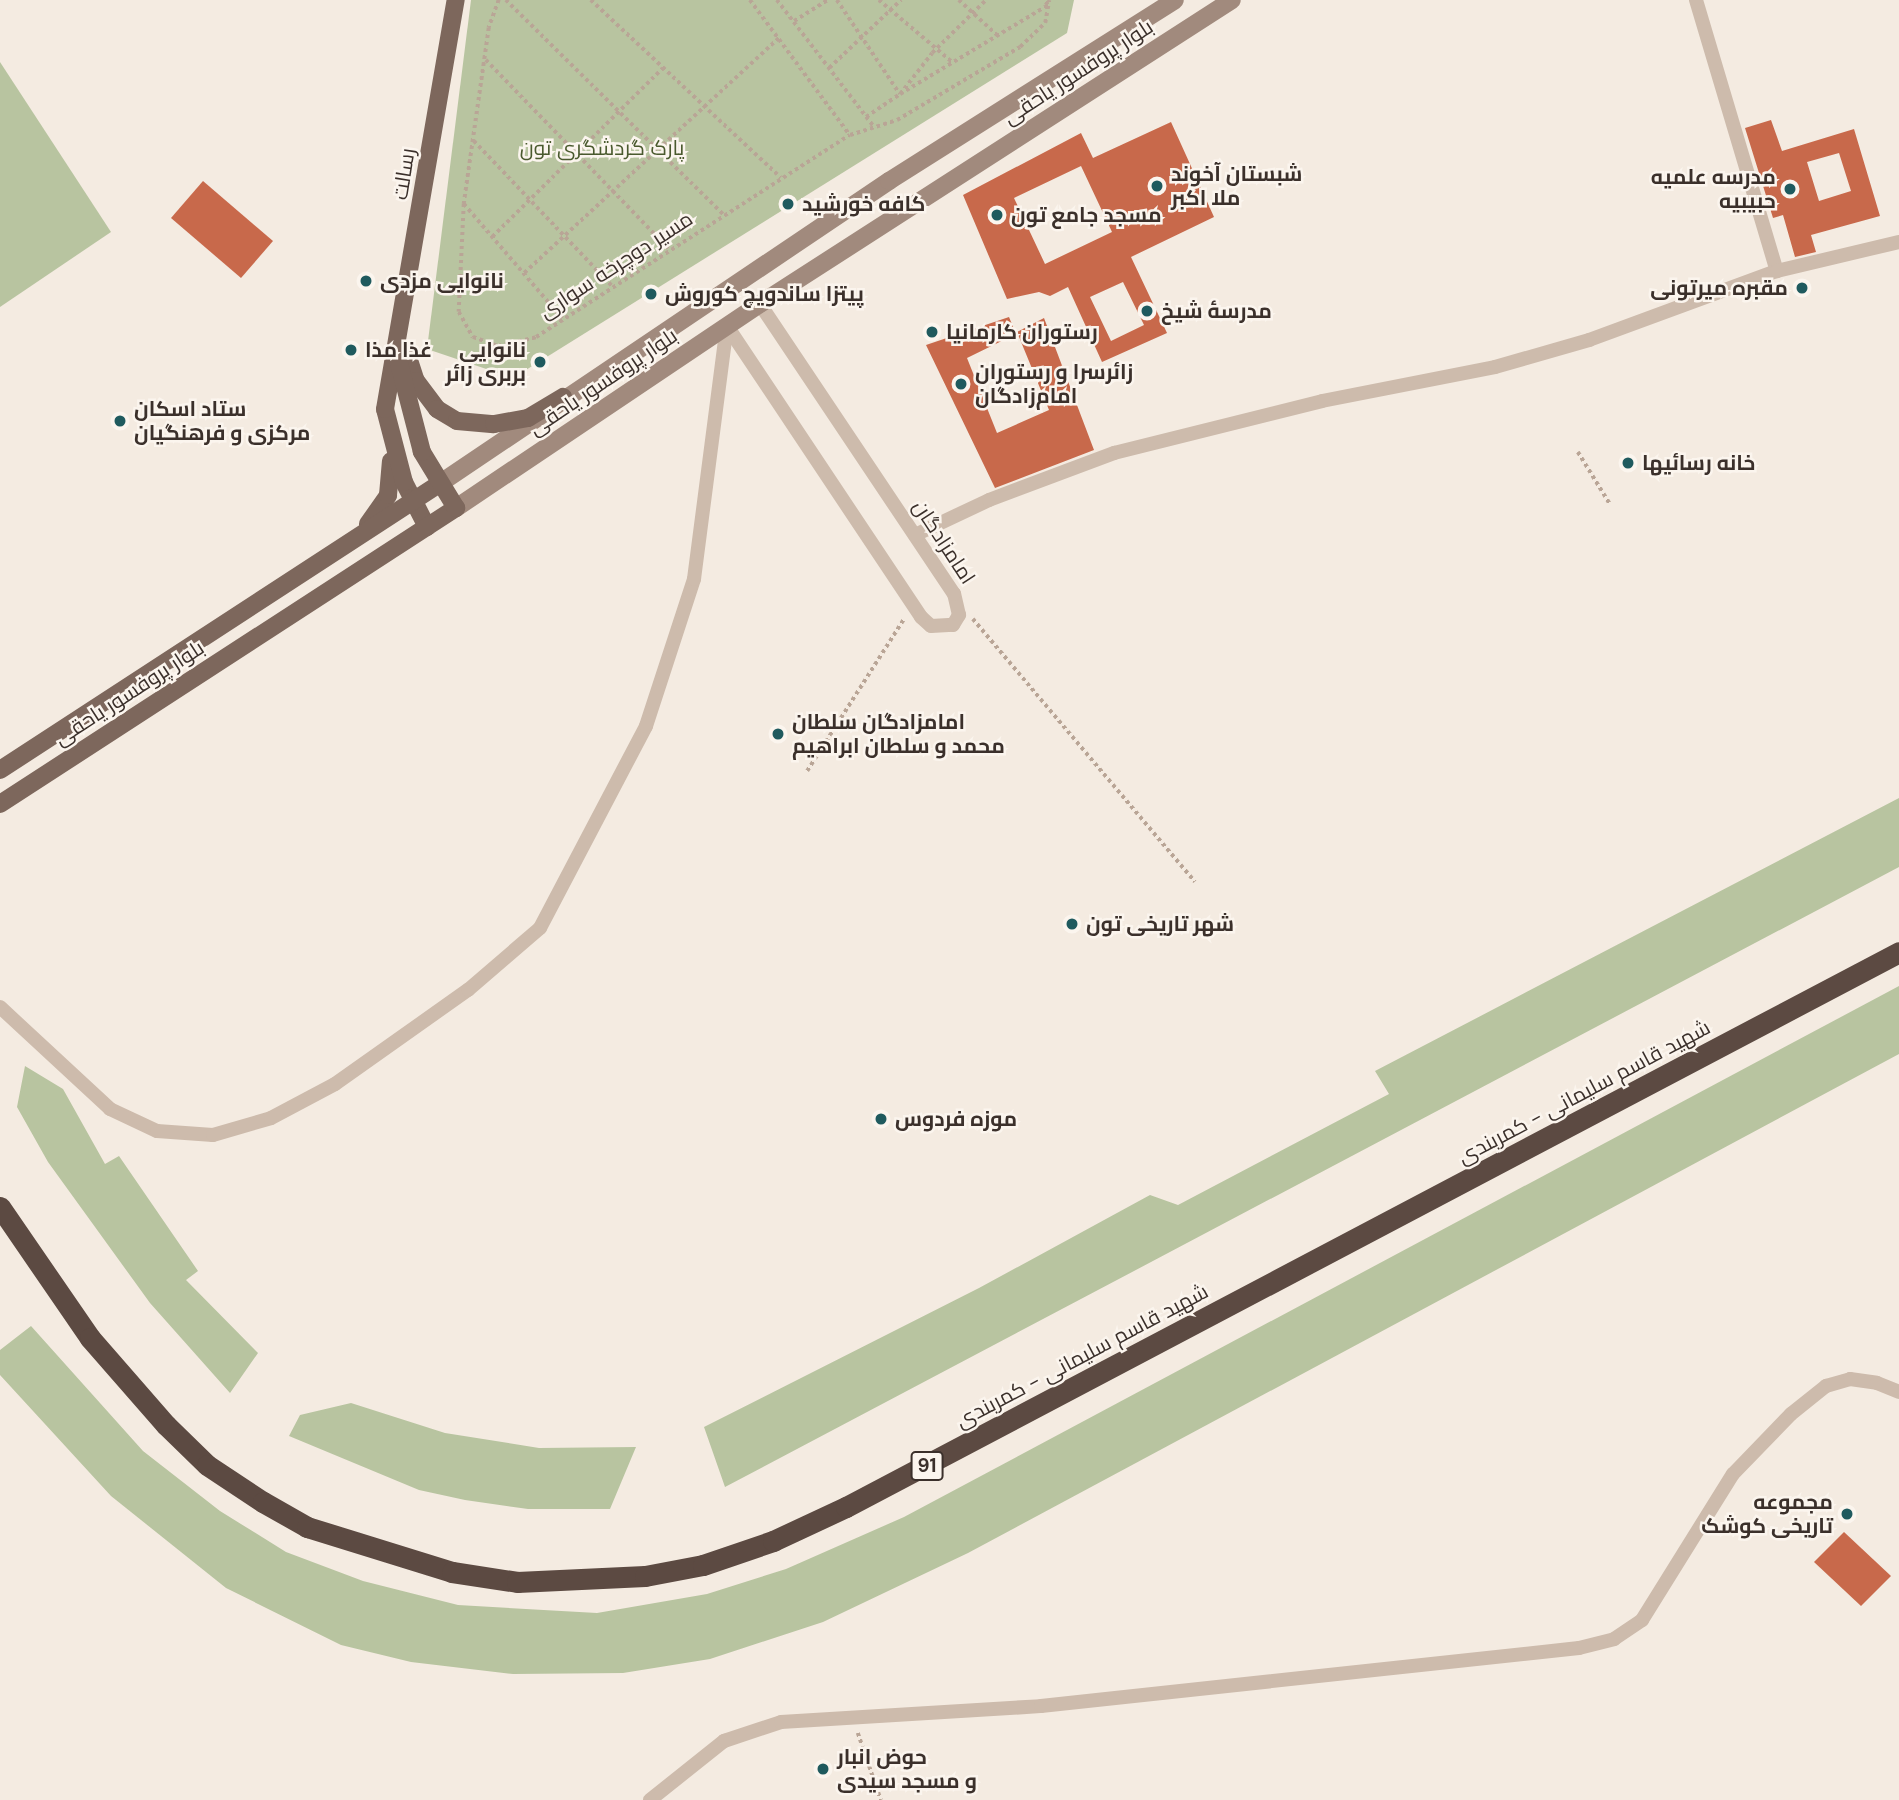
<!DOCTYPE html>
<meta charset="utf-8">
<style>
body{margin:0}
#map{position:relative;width:1899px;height:1800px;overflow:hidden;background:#f4ebe1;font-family:"DM Sans",Cairo,sans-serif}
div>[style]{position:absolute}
.green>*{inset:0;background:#b8c4a0}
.building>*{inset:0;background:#c8694b}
.path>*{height:3.5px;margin-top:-1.75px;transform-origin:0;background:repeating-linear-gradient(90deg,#b9a596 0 3.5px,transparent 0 7px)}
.street>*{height:14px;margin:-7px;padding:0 7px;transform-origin:7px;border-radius:7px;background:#cdbbac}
.secondary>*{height:18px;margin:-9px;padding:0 9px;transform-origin:9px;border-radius:9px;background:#a18a7d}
.primary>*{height:18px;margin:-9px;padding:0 9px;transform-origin:9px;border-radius:9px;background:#7d675c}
.highway>*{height:21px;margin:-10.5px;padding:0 10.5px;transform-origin:10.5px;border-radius:10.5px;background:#5c4a42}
.dots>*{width:19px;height:19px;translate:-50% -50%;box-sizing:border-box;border:4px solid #fbf5ee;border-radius:50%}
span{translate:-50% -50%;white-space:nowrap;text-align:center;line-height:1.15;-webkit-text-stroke:5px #fbf5ee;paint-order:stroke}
.shield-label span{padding:2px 5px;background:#fbf5ee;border:2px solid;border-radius:5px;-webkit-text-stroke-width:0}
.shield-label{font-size:19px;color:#3b302b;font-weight:700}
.street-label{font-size:21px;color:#3b302b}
.park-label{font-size:21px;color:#4a5a2e}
.poi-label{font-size:21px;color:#3b302b;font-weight:700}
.left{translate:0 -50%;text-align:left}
.right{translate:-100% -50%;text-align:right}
</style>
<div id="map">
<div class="green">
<i style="clip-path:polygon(471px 0,1074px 0,1067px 33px,513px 378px,427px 349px)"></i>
<i style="clip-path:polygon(0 62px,111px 232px,0 307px)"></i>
<i style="clip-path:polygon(1899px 798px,1899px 867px,725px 1487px,704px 1427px,979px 1288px,1150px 1195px,1178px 1205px,1389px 1094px,1375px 1071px)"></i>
<i style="clip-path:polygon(1899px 986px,1899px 1054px,968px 1553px,823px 1622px,710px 1659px,623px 1673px,513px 1674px,411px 1662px,341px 1645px,226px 1588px,111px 1496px,0 1375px,0 1350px,31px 1326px,143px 1451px,220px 1511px,286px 1552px,363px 1581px,458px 1605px,597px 1613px,707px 1594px,786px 1569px,904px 1517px)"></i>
<i style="clip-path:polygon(25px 1066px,63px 1089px,105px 1164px,119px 1156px,198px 1271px,186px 1280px,258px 1353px,230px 1393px,150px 1303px,48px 1162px,17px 1107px)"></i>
<i style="clip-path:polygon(351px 1403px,445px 1433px,539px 1448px,636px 1447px,610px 1509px,528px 1509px,465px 1500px,419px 1490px,289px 1436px,300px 1415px)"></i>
</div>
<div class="building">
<i style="clip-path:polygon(evenodd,1771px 120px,1782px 151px,1854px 129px,1880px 216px,1811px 235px,1816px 252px,1795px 257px,1783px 215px,1773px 218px,1745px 128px,1771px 120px,1839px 153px,1851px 191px,1819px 201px,1807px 162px,1839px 153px)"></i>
<i style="clip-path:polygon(evenodd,1171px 122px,1214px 217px,1131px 257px,1167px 333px,1102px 362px,1068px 287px,1050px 296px,1039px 292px,1007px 299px,963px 195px,1081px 133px,1093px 158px,1171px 122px,1081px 166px,1112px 232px,1045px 264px,1014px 198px,1081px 166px,1171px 122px,1123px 282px,1144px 325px,1111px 341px,1090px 297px,1123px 282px)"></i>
<i style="clip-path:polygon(203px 181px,273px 241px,241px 278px,171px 218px)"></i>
<i style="clip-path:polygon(1009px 317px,1016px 334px,967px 358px,997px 433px,1049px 410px,1017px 332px,1044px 318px,1094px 450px,995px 488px,926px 345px)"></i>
<i style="clip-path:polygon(1844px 1532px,1891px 1576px,1861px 1606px,1814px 1562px)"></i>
</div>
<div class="path">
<i style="left:499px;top:0;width:30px;rotate:110deg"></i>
<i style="left:489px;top:28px;width:178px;rotate:98.1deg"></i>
<i style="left:464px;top:204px;width:108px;rotate:92.7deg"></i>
<i style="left:459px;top:312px;width:29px;rotate:61deg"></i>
<i style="left:473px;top:337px;width:27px;rotate:20deg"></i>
<i style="left:498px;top:346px;width:39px;rotate:-13deg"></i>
<i style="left:536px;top:337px;width:373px;rotate:-32.8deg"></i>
<i style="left:850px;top:135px;width:49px;rotate:-17.7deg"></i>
<i style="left:897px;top:120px;width:143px;rotate:-30.7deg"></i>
<i style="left:1020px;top:47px;width:35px;rotate:-44deg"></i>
<i style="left:1045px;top:23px;width:23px;rotate:-80deg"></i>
<i style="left:506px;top:0;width:305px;rotate:44.6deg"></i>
<i style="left:591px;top:0;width:260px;rotate:43.1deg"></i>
<i style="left:750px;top:0;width:168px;rotate:53.5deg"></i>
<i style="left:777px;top:0;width:161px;rotate:52.6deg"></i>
<i style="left:837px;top:0;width:113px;rotate:56.2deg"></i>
<i style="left:900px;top:94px;width:173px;rotate:-31deg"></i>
<i style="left:1048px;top:5px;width:7px;rotate:-135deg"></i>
<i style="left:879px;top:0;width:96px;rotate:40.3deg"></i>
<i style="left:959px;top:0;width:52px;rotate:42.6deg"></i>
<i style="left:794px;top:21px;width:39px;rotate:-32deg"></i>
<i style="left:486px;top:60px;width:263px;rotate:45.9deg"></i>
<i style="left:829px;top:68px;width:99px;rotate:-43.4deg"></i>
<i style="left:866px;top:117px;width:41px;rotate:-34.1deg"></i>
<i style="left:900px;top:94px;width:52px;rotate:-52deg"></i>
<i style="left:932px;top:53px;width:76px;rotate:-44.5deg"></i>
<i style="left:474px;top:141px;width:202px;rotate:46.4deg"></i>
<i style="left:464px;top:204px;width:152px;rotate:49.3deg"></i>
<i style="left:492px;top:237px;width:240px;rotate:-44.7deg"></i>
<i style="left:524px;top:273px;width:347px;rotate:-42.7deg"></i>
<i style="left:1578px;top:452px;width:61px;rotate:58.4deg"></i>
<i style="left:973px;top:619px;width:344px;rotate:49.8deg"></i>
<i style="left:807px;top:771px;width:180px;rotate:-57.5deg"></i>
<i style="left:858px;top:1733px;width:71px;rotate:71.1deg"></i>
</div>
<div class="street">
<i style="left:1696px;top:0;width:283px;rotate:73.4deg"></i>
<i style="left:727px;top:326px;width:350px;rotate:56.3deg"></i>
<i style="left:921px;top:617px;width:13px;rotate:42deg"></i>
<i style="left:931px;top:626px;width:22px;rotate:-3deg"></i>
<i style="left:953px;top:625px;width:12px;rotate:-59deg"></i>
<i style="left:959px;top:615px;width:22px;rotate:-103deg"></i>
<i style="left:954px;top:594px;width:349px;rotate:-123.8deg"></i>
<i style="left:915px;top:535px;width:82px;rotate:-25.3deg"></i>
<i style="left:989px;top:500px;width:134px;rotate:-20.6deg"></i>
<i style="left:1114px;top:453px;width:214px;rotate:-14deg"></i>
<i style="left:1322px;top:401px;width:176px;rotate:-11.1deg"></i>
<i style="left:1495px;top:367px;width:98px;rotate:-16deg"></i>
<i style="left:1589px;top:340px;width:200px;rotate:-20.2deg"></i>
<i style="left:1777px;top:271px;width:125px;rotate:-13.4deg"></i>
<i style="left:0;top:1007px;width:150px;rotate:42.8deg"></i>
<i style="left:110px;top:1109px;width:52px;rotate:25.1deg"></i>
<i style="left:157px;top:1131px;width:56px;rotate:4.1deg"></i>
<i style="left:213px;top:1135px;width:60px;rotate:-16.3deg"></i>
<i style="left:271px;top:1118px;width:72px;rotate:-28deg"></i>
<i style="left:335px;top:1084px;width:163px;rotate:-35.3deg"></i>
<i style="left:468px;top:990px;width:95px;rotate:-40.7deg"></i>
<i style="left:540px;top:928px;width:228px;rotate:-62.3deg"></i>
<i style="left:646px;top:726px;width:155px;rotate:-71.9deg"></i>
<i style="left:694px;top:579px;width:255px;rotate:-82.6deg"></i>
<i style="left:650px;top:1800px;width:95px;rotate:-38.6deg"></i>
<i style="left:724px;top:1741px;width:60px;rotate:-18.4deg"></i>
<i style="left:781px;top:1722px;width:260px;rotate:-3.5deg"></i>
<i style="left:1041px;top:1706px;width:541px;rotate:-6.15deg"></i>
<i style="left:1579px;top:1648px;width:36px;rotate:-14deg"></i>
<i style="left:1614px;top:1639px;width:34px;rotate:-34deg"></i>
<i style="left:1642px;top:1620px;width:172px;rotate:-58.1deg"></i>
<i style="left:1733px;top:1474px;width:83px;rotate:-46deg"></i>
<i style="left:1791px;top:1414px;width:45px;rotate:-38.7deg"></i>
<i style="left:1826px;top:1386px;width:25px;rotate:-16deg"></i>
<i style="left:1850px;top:1379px;width:27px;rotate:8deg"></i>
<i style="left:1877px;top:1383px;width:24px;rotate:22deg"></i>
</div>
<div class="secondary">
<i style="left:439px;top:484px;width:543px;rotate:-33.95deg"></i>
<i style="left:889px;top:181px;width:338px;rotate:-32.3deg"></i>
<i style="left:456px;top:508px;width:366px;rotate:-33.9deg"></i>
<i style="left:760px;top:304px;width:561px;rotate:-32.78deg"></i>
</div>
<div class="primary">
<i style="left:408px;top:357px;width:25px;rotate:72deg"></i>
<i style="left:416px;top:381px;width:35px;rotate:53deg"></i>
<i style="left:437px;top:409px;width:23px;rotate:31deg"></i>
<i style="left:457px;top:421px;width:37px;rotate:5deg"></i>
<i style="left:494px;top:424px;width:35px;rotate:-10deg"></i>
<i style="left:528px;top:418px;width:41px;rotate:-31deg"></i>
<i style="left:368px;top:524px;width:35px;rotate:-55deg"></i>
<i style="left:388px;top:495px;width:34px;rotate:-85deg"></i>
<i style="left:427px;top:527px;width:51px;rotate:-117.1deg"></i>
<i style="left:404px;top:482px;width:75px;rotate:-104.6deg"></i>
<i style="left:385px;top:409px;width:415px;rotate:-80.2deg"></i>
<i style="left:0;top:770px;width:524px;rotate:-33.08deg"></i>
<i style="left:0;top:804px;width:544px;rotate:-32.99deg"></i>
<i style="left:456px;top:508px;width:66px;rotate:-121.3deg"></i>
<i style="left:422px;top:452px;width:100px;rotate:-104.5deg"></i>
</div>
<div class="highway">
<i style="left:0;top:1207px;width:159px;rotate:55.5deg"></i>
<i style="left:90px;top:1338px;width:116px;rotate:48.9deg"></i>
<i style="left:166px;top:1425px;width:57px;rotate:44.3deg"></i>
<i style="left:207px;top:1465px;width:67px;rotate:33.5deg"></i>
<i style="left:263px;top:1502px;width:51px;rotate:29.6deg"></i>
<i style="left:307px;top:1527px;width:152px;rotate:17.2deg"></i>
<i style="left:452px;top:1572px;width:66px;rotate:8.7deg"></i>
<i style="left:517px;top:1582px;width:128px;rotate:-2.7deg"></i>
<i style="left:645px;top:1576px;width:59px;rotate:-10.7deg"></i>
<i style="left:703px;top:1565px;width:74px;rotate:-18.9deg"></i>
<i style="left:773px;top:1541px;width:81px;rotate:-25deg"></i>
<i style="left:846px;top:1507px;width:1190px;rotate:-27.79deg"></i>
</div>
<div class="dots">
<i style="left:1157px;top:186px;background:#1f5a5e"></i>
<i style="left:1790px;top:189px;background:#1f5a5e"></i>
<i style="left:788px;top:204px;background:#1f5a5e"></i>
<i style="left:997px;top:215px;background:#1f5a5e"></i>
<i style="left:366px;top:281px;background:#1f5a5e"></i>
<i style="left:1802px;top:288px;background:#1f5a5e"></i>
<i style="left:651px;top:294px;background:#1f5a5e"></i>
<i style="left:1147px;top:311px;background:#1f5a5e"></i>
<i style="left:932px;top:332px;background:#1f5a5e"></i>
<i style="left:351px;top:350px;background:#1f5a5e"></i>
<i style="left:540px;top:362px;background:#1f5a5e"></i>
<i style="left:961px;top:384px;background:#1f5a5e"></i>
<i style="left:120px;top:421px;background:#1f5a5e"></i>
<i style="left:1628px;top:463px;background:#1f5a5e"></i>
<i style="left:778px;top:734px;background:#1f5a5e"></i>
<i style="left:1072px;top:924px;background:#1f5a5e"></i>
<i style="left:881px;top:1119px;background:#1f5a5e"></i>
<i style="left:1847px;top:1514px;background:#1f5a5e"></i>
<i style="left:823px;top:1769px;background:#1f5a5e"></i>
</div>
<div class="shield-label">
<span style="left:927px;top:1466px">91</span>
</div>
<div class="street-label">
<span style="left:1078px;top:72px;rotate:-33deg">بلوار پروفسور یاحقی</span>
<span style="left:404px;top:174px;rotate:-81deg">رسالت</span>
<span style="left:616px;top:265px;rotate:-33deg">مسیر دوچرخه سواری</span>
<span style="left:603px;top:382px;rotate:-34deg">بلوار پروفسور یاحقی</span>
<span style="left:944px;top:542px;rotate:57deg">امامزادگان</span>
<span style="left:129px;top:693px;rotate:-33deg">بلوار پروفسور یاحقی</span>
<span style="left:1584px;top:1092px;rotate:-28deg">شهید قاسم سلیمانی - کمربندی</span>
<span style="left:1082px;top:1356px;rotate:-28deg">شهید قاسم سلیمانی - کمربندی</span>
</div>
<div class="park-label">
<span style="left:602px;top:148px">پارک گردشگری تون</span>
</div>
<div class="poi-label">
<span class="left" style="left:1171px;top:186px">شبستان آخوند<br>ملا اکبر</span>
<span class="right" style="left:1776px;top:189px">مدرسه علمیه<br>حبیبیه</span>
<span class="left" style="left:802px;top:204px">کافه خورشید</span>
<span class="left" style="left:1011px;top:215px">مسجد جامع تون</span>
<span class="left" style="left:380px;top:281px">نانوایی مزدی</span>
<span class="right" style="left:1788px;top:288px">مقبره میرتونی</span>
<span class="left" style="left:665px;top:294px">پيتزا ساندویچ کوروش</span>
<span class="left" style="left:1161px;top:311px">مدرسهٔ شیخ</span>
<span class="left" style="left:946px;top:332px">رستوران کارمانیا</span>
<span class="left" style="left:365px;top:350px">غذا مذا</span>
<span class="right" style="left:526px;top:362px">نانوایی<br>بربری زائر</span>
<span class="left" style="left:975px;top:384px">زائرسرا و رستوران<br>امام‌زادگان</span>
<span class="left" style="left:134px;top:421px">ستاد اسکان<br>مرکزی و فرهنگیان</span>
<span class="left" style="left:1642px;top:463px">خانه رسائیها</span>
<span class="left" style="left:792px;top:734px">امامزادگان سلطان<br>محمد و سلطان ابراهیم</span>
<span class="left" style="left:1086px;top:924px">شهر تاریخی تون</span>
<span class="left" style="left:895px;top:1119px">موزه فردوس</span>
<span class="right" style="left:1833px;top:1514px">مجموعه<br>تاریخی کوشک</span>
<span class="left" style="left:837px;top:1769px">حوض انبار<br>و مسجد سیدی</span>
</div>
</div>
